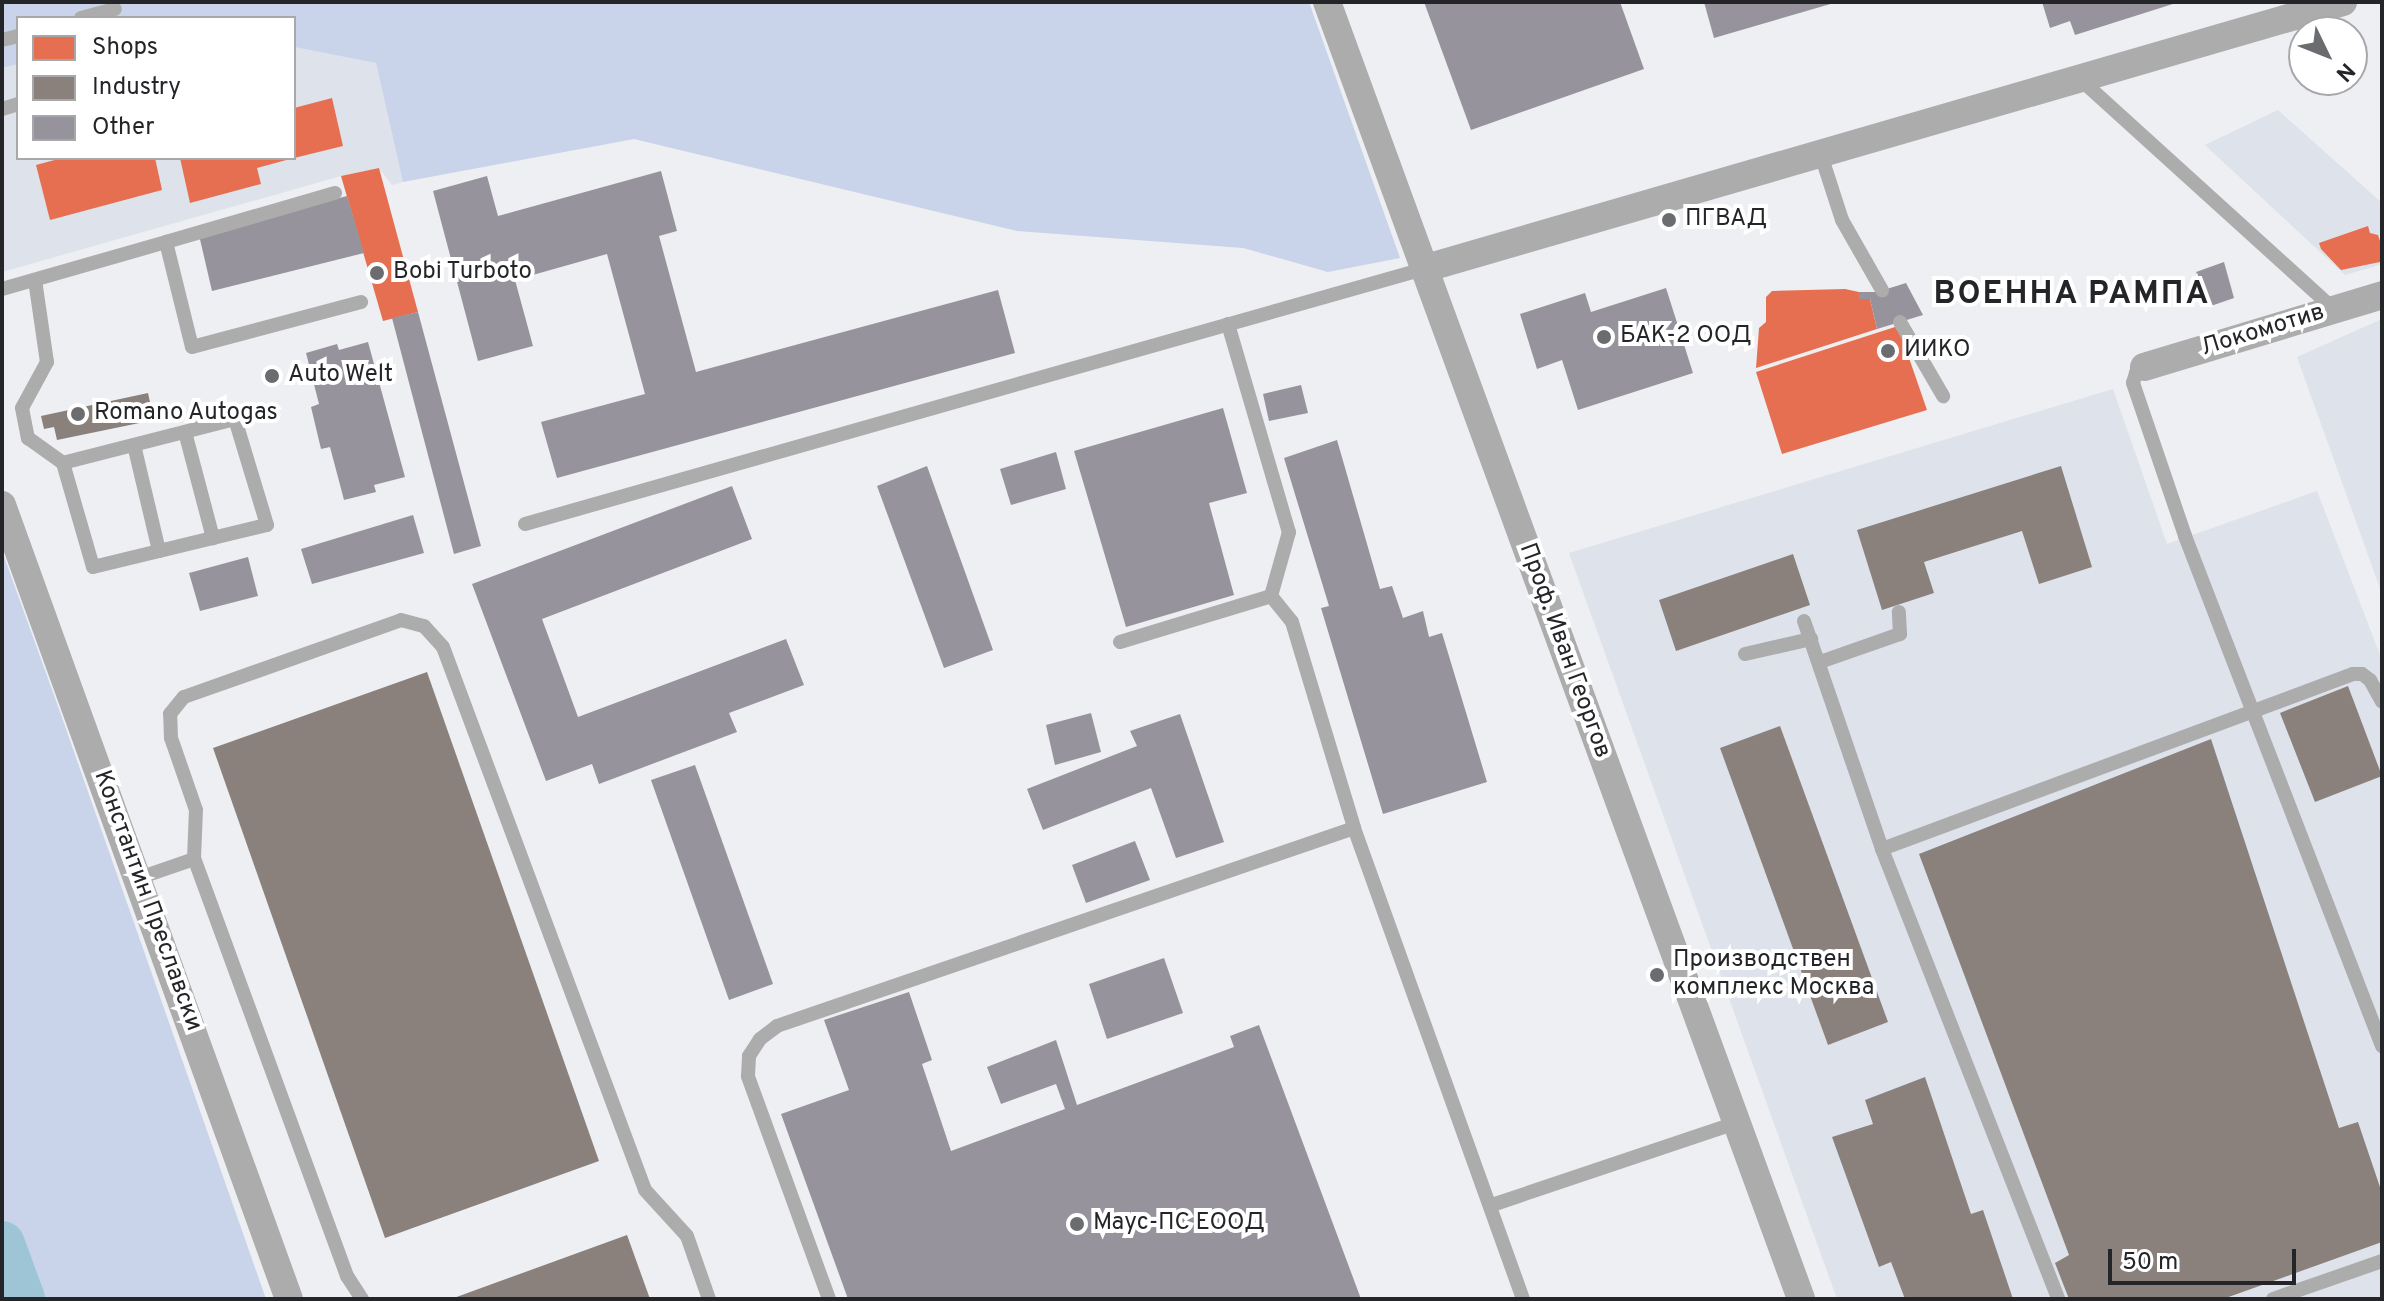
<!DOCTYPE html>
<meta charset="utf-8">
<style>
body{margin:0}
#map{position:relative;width:2384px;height:1301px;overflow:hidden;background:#edeff2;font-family:Overpass,sans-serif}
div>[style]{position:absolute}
.built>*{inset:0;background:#dde2eb}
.green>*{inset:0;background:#c9d3e9}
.shops>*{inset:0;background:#e76f51}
.industry>*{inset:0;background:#8a817c}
.river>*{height:46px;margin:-23px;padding:0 23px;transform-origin:23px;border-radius:23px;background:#9dc5d6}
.building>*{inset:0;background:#97939c}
.service>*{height:14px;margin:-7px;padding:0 7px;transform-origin:7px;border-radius:7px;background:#acacac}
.minor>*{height:28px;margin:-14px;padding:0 14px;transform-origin:14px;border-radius:14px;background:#acacac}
.dots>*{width:22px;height:22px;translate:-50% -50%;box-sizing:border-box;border:4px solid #fff;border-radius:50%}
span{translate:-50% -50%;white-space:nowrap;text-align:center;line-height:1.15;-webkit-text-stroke:8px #fff;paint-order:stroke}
.poi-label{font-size:24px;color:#242528}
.left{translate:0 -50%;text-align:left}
.street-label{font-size:24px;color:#242528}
.district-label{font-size:32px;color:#242528;font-weight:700;letter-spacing:2px}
.frame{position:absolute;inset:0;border:4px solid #242528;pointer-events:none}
.legend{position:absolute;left:16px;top:16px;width:280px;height:144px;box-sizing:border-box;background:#fff;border:2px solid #a7a8a9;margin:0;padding:10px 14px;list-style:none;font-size:24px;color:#242528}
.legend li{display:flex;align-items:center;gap:16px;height:40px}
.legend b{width:40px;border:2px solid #a7a8a9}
.north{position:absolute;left:2288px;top:16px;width:80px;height:80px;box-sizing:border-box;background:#fff;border:2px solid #a7a8a9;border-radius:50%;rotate:133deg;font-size:22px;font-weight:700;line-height:32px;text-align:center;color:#242528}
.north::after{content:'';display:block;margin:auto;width:28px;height:36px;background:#6a6c6f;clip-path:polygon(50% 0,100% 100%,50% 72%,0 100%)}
.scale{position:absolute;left:2108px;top:1249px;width:188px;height:36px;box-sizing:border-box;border:4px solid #242528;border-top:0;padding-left:10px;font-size:24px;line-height:28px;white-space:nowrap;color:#242528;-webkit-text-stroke:6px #fff;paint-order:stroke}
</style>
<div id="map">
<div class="built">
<i style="clip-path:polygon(294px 47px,376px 63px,403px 182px,392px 185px,379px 168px,341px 176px,2px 272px,2px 68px,18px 64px,18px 158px,294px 158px)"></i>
<i style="clip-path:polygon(2278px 110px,2382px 203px,2382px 264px,2345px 275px,2205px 145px)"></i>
<i style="clip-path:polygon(2382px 319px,2382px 594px,2297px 357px)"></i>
<i style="clip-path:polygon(2113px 389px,2167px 544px,2317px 491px,2382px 660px,2382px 1299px,1837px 1299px,1569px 553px)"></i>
</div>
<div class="green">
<i style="clip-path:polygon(2px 2px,1309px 2px,1400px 258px,1328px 272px,1243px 248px,1017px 231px,634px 139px,403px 182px,376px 63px,294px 47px,294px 18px,18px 18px,18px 64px,2px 68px)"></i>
<i style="clip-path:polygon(2px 551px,60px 712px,266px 1299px,2px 1299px)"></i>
</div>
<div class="shops">
<i style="clip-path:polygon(332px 98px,343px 146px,294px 158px,294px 108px)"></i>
<i style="clip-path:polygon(62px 158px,155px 158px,162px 190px,50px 220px,36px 165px)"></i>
<i style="clip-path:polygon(180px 158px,290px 158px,290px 159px,257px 168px,261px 184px,190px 203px)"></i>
<i style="clip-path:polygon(379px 168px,418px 312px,383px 321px,341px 176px)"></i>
<i style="clip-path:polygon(2368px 226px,2370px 233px,2378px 235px,2382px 247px,2380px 262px,2341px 270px,2321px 249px,2319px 243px)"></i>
<i style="clip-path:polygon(1845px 289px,1859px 292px,1859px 299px,1870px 299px,1877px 329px,1756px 368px,1759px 328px,1766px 322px,1766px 297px,1772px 291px)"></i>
<i style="clip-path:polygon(1898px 326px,1927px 410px,1782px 454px,1756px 372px)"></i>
</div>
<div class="industry">
<i style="clip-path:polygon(148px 393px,154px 420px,57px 440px,54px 427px,44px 429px,41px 416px)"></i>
<i style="clip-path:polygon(2061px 466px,2092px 567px,2039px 584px,2022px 531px,1924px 562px,1934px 593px,1882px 610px,1857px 530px)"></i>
<i style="clip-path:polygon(1793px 554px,1810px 605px,1676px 651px,1659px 600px)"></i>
<i style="clip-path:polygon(427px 672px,599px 1161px,385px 1238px,213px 748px)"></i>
<i style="clip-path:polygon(2348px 686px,2382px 776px,2315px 802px,2280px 713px)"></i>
<i style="clip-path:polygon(1780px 726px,1888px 1022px,1828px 1045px,1720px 748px)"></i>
<i style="clip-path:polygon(2211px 739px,2339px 1128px,2358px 1122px,2382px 1193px,2382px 1242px,2223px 1299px,2069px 1299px,2055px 1263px,2069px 1255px,1919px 854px)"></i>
<i style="clip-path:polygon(1925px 1077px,1971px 1214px,1983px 1210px,2013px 1299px,1905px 1299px,1891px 1262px,1879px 1267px,1832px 1137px,1873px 1124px,1865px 1100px)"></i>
<i style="clip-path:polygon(627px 1235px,650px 1299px,451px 1299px)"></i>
</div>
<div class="river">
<i style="left:2px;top:1244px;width:59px;rotate:70deg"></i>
</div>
<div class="building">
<i style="clip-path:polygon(1424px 2px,1620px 2px,1644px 69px,1471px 130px)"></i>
<i style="clip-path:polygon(1704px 2px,1834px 2px,1834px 3px,1714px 38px)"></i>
<i style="clip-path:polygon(2042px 2px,2176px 2px,2176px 3px,2075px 35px,2070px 21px,2050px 28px)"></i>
<i style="clip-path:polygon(661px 171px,677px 231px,659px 236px,696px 372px,998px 290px,1015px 353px,557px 478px,541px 422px,645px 394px,607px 254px,515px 280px,533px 346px,478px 361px,433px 191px,487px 176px,498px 216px)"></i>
<i style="clip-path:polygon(347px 196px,364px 253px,212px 291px,199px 235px)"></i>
<i style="clip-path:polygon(2224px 262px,2234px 298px,2208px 307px,2196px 272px)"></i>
<i style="clip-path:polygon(1906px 283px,1923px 315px,1877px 329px,1870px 299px,1859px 299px,1859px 292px,1877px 292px)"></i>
<i style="clip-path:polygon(1666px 288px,1693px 373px,1578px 410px,1562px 360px,1537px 369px,1520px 314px,1585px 293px,1591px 312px)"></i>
<i style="clip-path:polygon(418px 312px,481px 546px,454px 554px,392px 318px)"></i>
<i style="clip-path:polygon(368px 342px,405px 477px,374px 485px,376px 492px,344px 500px,330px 447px,321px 449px,311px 407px,319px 404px,306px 353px,337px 344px,339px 350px)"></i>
<i style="clip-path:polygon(1301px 385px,1308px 413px,1269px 421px,1263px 394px)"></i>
<i style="clip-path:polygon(1223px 408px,1247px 493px,1209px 503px,1234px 595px,1126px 627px,1074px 451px)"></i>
<i style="clip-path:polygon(1337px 440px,1380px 589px,1392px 586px,1403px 618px,1423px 611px,1429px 637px,1442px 633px,1487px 782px,1383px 814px,1321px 608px,1329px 606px,1284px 458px)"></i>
<i style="clip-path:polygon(1056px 452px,1066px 489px,1011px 505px,1000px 469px)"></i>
<i style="clip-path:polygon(927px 466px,993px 650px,944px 668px,877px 486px)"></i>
<i style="clip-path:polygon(732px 486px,752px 539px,542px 619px,578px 717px,786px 639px,804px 685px,729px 713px,737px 732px,599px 784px,592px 764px,546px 781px,472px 584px)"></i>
<i style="clip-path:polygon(413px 515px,424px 553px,312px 584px,301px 549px)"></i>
<i style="clip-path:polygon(248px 557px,258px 596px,200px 611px,189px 573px)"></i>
<i style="clip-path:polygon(1091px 713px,1101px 752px,1055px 765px,1046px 725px)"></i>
<i style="clip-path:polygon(1180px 714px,1224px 842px,1176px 858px,1151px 788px,1043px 830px,1027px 789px,1137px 746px,1130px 731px)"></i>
<i style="clip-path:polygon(695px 765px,773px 984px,729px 1000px,651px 780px)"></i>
<i style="clip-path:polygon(1135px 841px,1150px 880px,1086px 903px,1072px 865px)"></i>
<i style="clip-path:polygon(1164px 958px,1183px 1013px,1107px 1039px,1089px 984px)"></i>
<i style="clip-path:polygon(909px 992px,932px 1060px,922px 1064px,951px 1151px,1065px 1109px,1056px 1084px,1001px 1104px,987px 1067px,1056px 1040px,1077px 1105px,1234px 1047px,1230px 1036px,1259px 1025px,1361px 1299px,848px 1299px,781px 1114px,849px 1090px,824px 1020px)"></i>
</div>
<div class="service">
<i style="left:81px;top:18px;width:35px;rotate:-15deg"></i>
<i style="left:2px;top:40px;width:16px;rotate:-14deg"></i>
<i style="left:2080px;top:79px;width:343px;rotate:42.2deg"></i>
<i style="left:2px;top:109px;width:17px;rotate:-17deg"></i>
<i style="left:1821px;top:155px;width:68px;rotate:72.1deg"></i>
<i style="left:1842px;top:220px;width:81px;rotate:60.3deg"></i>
<i style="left:166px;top:242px;width:176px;rotate:-16.2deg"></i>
<i style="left:35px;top:280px;width:83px;rotate:81.7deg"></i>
<i style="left:47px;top:362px;width:52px;rotate:118.5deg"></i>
<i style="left:22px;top:408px;width:31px;rotate:79deg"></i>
<i style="left:28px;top:438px;width:43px;rotate:35.5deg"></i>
<i style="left:63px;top:463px;width:108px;rotate:73.9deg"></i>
<i style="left:93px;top:567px;width:179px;rotate:-13.6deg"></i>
<i style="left:267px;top:525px;width:111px;rotate:-106.8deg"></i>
<i style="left:235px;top:419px;width:178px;rotate:165.7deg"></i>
<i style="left:2px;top:289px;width:171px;rotate:-16deg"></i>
<i style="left:166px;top:242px;width:108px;rotate:76.1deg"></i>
<i style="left:192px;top:347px;width:175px;rotate:-14.9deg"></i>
<i style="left:1900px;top:322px;width:86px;rotate:59.8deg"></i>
<i style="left:1228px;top:324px;width:217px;rotate:73.7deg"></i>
<i style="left:1289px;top:532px;width:66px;rotate:105.7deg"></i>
<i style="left:2144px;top:367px;width:10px;rotate:143deg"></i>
<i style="left:2136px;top:373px;width:10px;rotate:107deg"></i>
<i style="left:2133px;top:383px;width:162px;rotate:71.2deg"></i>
<i style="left:2185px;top:536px;width:547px;rotate:68.88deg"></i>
<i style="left:185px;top:432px;width:110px;rotate:75.2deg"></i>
<i style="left:134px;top:445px;width:109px;rotate:76.7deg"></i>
<i style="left:525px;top:524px;width:934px;rotate:-15.85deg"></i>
<i style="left:1804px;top:621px;width:241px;rotate:71.1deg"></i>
<i style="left:1882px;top:849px;width:483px;rotate:68.6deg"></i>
<i style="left:1120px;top:642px;width:158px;rotate:-16.9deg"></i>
<i style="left:1271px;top:596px;width:33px;rotate:51deg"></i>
<i style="left:1292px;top:622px;width:215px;rotate:73.2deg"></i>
<i style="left:1354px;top:828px;width:500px;rotate:70.26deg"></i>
<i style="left:1745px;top:654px;width:68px;rotate:-12.8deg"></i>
<i style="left:1820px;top:662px;width:85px;rotate:-19.3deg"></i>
<i style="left:1900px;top:634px;width:22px;rotate:-93deg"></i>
<i style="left:1882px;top:849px;width:502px;rotate:-20.38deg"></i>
<i style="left:2353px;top:674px;width:9px"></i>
<i style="left:2362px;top:674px;width:10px;rotate:37deg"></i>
<i style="left:2370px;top:680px;width:25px;rotate:61deg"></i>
<i style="left:139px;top:878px;width:58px;rotate:-19.1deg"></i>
<i style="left:1492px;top:1205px;width:260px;rotate:-18.6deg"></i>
<i style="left:362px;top:1299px;width:27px;rotate:-123deg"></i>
<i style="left:347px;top:1276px;width:444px;rotate:-110.1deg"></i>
<i style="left:194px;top:859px;width:49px;rotate:-87.7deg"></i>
<i style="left:196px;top:810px;width:76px;rotate:-109.1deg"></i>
<i style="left:171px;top:738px;width:24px;rotate:-92deg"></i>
<i style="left:170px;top:714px;width:22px;rotate:-51deg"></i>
<i style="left:184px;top:697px;width:230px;rotate:-19.5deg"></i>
<i style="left:401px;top:620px;width:24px;rotate:15deg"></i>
<i style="left:424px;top:626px;width:28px;rotate:48deg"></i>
<i style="left:443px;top:647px;width:579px;rotate:69.59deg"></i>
<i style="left:645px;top:1190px;width:62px;rotate:47.6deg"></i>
<i style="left:687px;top:1236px;width:67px;rotate:70.8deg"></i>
<i style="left:829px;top:1299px;width:237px;rotate:-110deg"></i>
<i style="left:748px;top:1076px;width:20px;rotate:-87deg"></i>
<i style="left:749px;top:1056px;width:20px;rotate:-57deg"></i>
<i style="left:760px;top:1039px;width:21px;rotate:-37deg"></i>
<i style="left:777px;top:1026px;width:610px;rotate:-18.94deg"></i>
<i style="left:2273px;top:1299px;width:115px;rotate:-19.2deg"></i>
</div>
<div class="minor">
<i style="left:1327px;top:2px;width:1381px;rotate:69.92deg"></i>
<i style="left:1423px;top:269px;width:958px;rotate:-16.18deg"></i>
<i style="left:2144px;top:367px;width:249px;rotate:-16.8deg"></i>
<i style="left:2px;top:505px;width:844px;rotate:70.13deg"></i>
</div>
<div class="dots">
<i style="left:1669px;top:220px;background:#6a6c6f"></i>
<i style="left:377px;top:273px;background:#6a6c6f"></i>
<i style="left:1604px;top:337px;background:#6a6c6f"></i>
<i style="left:1888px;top:351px;background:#6a6c6f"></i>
<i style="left:272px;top:376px;background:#6a6c6f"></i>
<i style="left:78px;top:414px;background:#6a6c6f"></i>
<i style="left:1657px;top:975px;background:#6a6c6f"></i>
<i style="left:1077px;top:1224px;background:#6a6c6f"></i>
</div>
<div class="poi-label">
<span class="left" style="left:1685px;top:220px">ПГВАД</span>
<span class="left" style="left:393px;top:273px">Bobi Turboto</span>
<span class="left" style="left:1620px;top:337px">БАК-2 ООД</span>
<span class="left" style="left:1904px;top:351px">ИИКО</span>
<span class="left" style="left:288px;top:376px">Auto Welt</span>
<span class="left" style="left:94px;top:414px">Romano Autogas</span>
<span class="left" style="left:1673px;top:975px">Производствен<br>комплекс Москва</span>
<span class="left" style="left:1093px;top:1224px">Маус-ПС ЕООД</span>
</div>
<div class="street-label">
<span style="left:2263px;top:331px;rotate:-17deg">Локомотив</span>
<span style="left:1564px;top:651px;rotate:70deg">Проф. Иван Георгов</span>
<span style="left:147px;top:901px;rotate:70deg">Константин Преславски</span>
</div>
<div class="district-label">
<span style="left:2072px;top:295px">ВОЕННА РАМПА</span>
</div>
<div class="frame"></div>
<ul class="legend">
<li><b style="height:22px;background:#e76f51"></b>Shops</li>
<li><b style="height:22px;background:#8a817c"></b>Industry</li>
<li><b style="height:22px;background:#97939c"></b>Other</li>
</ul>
<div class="north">N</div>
<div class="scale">50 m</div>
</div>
